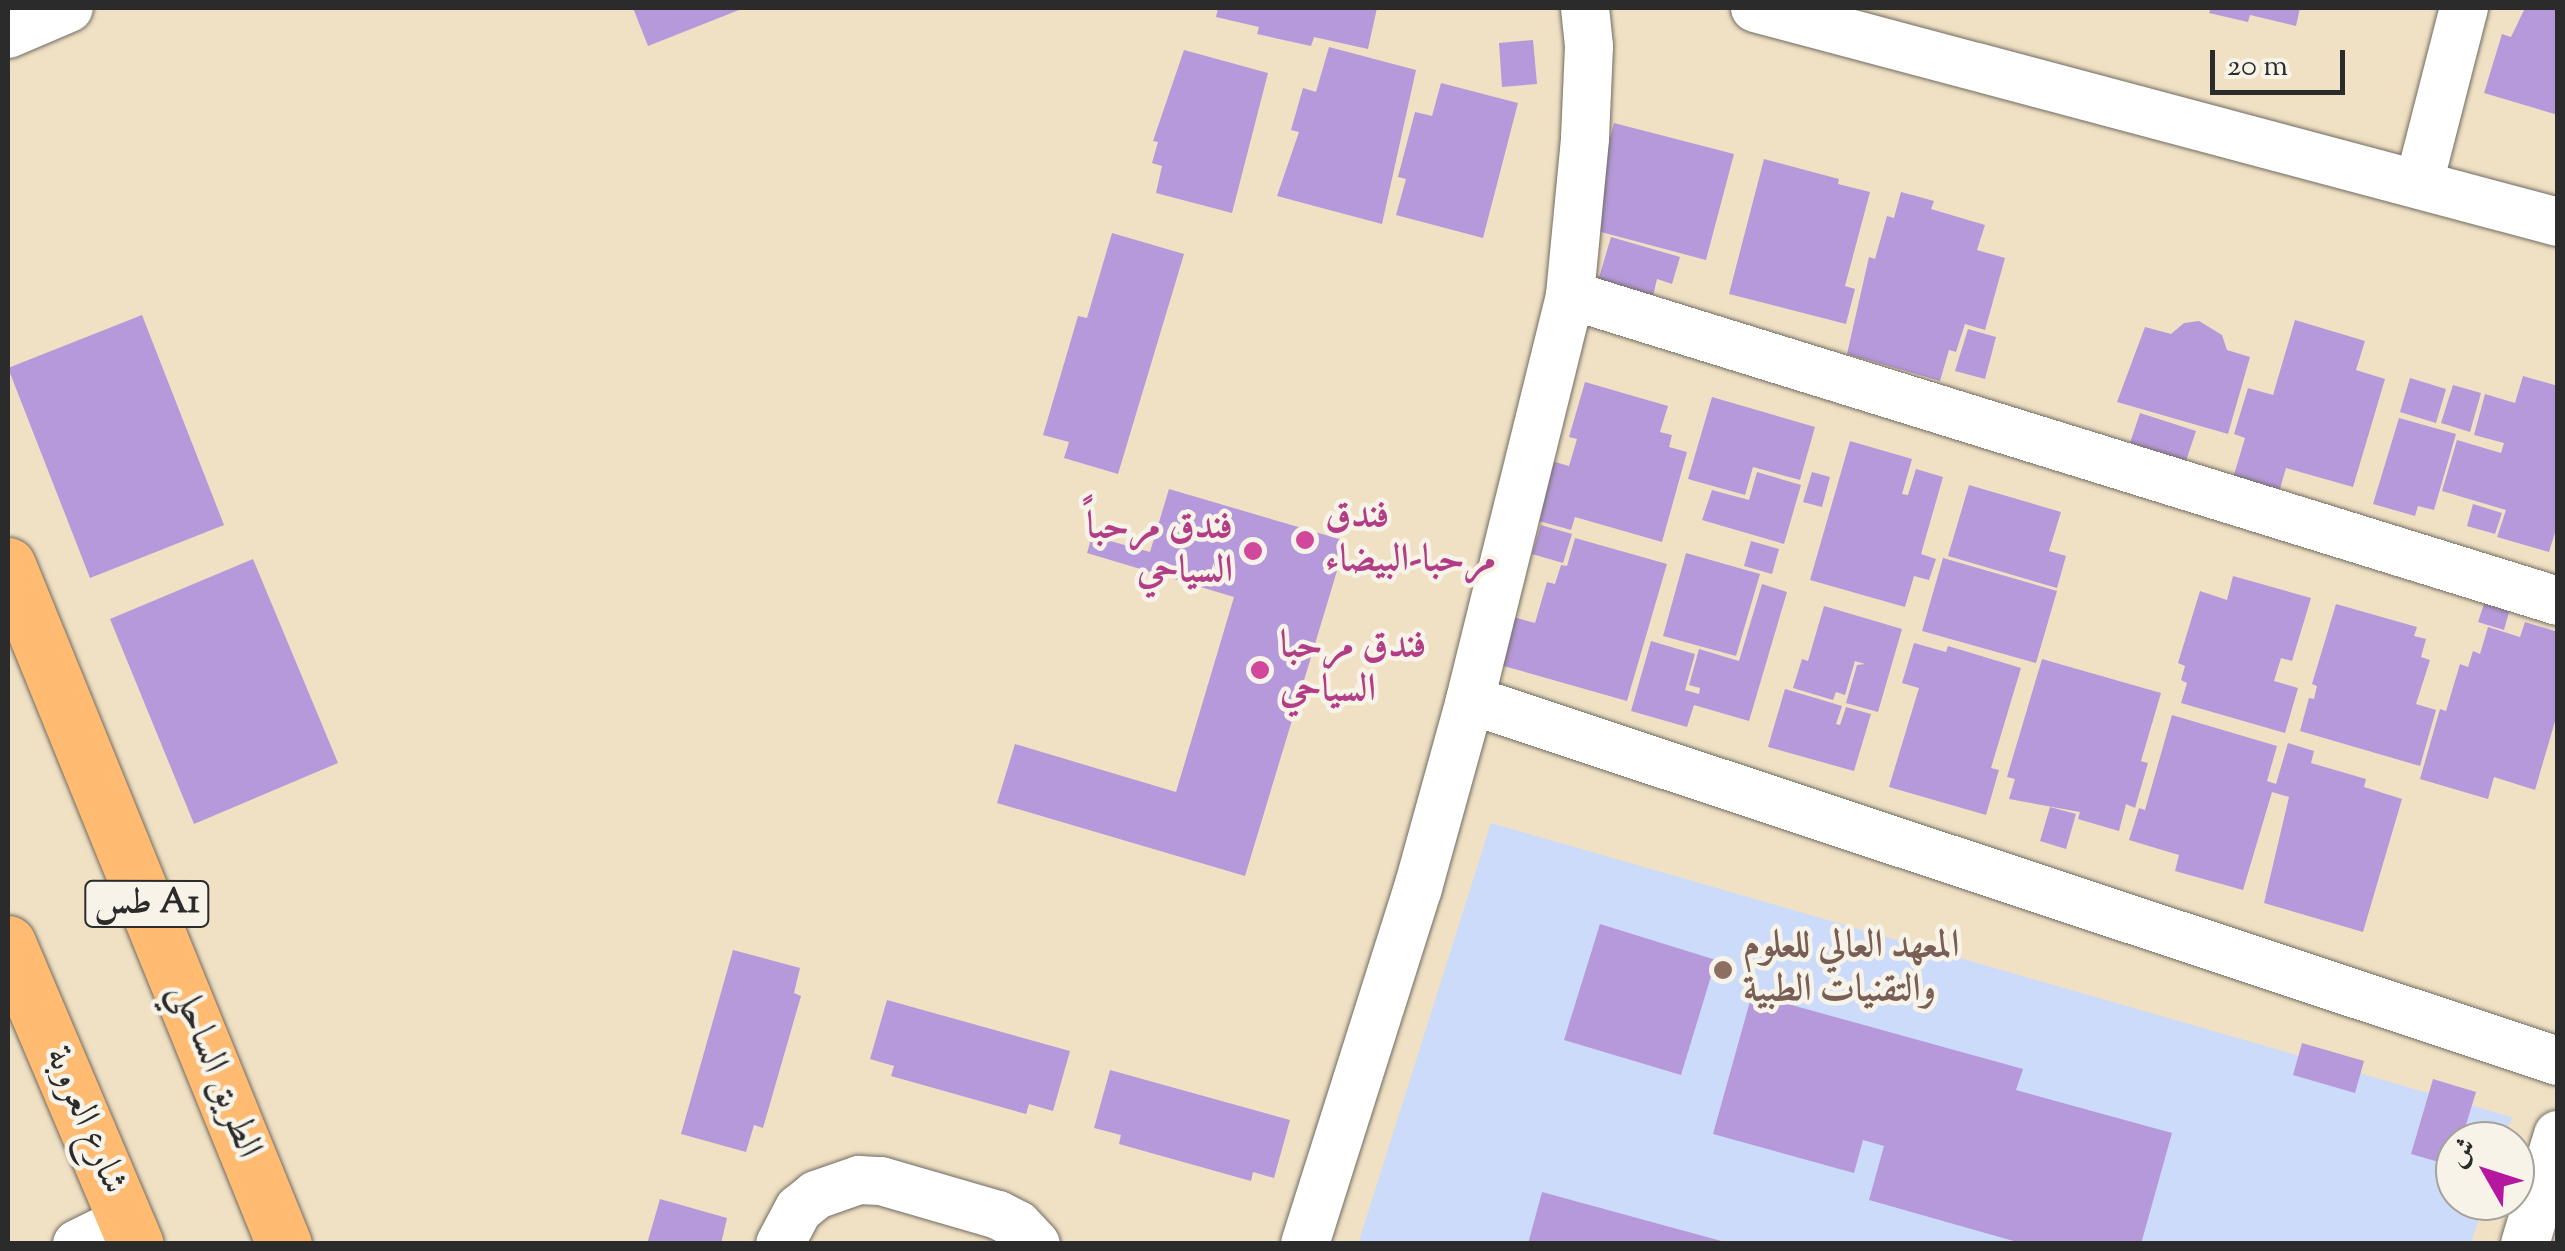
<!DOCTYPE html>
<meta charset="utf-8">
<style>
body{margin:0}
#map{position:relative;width:2565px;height:1251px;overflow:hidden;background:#f0e1c4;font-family:"Sorts Mill Goudy",Amiri,serif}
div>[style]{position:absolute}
.built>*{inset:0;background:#cddbfa}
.building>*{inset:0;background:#b699da}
.roads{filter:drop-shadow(0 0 2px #706b61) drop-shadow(0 0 2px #706b61)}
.minor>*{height:48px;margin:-24px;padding:0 24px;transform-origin:24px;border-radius:24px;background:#fff}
.highway>*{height:55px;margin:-27.5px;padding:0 27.5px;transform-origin:27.5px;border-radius:27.5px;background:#febb71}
.dots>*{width:28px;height:28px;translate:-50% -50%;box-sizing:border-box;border:5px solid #f7f3e8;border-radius:50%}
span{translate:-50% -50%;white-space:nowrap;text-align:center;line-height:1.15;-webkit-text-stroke:9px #f7f3e8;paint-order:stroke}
.shield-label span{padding:2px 8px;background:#f7f3e8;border:2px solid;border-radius:8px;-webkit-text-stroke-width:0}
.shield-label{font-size:35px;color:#2b2b2b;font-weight:700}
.hotel-label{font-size:38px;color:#b23c85;font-weight:700}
.left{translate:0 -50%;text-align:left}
.right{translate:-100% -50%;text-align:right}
.education-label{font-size:38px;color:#785e54;font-weight:700}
.street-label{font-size:38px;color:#2b2b2b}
.frame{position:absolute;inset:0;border:10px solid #2b2b2b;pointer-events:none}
.north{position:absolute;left:2435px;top:1121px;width:100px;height:100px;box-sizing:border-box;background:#f7f3e8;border:2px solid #a5a39c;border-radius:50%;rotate:309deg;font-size:28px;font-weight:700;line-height:40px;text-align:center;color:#2b2b2b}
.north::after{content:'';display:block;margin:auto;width:35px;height:45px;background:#b5179e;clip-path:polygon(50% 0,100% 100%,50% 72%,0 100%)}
.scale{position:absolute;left:2210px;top:50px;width:135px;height:45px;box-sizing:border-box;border:5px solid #2b2b2b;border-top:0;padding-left:12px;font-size:30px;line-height:35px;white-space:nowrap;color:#2b2b2b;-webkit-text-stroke:8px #f7f3e8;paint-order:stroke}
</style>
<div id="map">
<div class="built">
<i style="clip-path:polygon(1491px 823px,2512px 1117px,2504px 1141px,2455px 1141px,2455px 1201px,2485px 1201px,2471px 1243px,1358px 1244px)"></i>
</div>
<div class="building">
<i style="clip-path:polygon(633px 8px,744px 8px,648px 46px)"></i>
<i style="clip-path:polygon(1218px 8px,1377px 8px,1368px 49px,1314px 37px,1311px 46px,1257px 34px,1259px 27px,1216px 17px)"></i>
<i style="clip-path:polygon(2211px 8px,2300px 8px,2296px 26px,2250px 15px,2248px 22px,2209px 13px)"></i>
<i style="clip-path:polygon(2525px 8px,2558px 8px,2558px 115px,2484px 93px,2502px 34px,2511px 37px)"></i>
<i style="clip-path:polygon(1533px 40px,1537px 84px,1502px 87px,1499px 43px)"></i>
<i style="clip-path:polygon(1329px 47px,1416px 70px,1382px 224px,1277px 196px,1299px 132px,1291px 130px,1303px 88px,1316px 92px)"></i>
<i style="clip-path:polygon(1184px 50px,1268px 73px,1232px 213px,1156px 193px,1162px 166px,1152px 163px,1158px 142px,1153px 141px)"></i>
<i style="clip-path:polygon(1441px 83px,1518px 103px,1483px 238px,1396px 215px,1406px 179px,1398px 177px,1415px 112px,1432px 116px)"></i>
<i style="clip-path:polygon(1614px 123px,1734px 154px,1706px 260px,1586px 228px)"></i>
<i style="clip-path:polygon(1764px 159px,1839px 179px,1838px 184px,1870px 192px,1845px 286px,1855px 289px,1846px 324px,1729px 294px)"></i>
<i style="clip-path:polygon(1901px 192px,1934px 201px,1931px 209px,1985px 225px,1977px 250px,2005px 258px,1985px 330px,1965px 324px,1956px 352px,1949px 350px,1940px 381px,1847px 354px,1869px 257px,1875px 259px,1887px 216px,1894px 218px)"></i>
<i style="clip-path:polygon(1112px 233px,1184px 254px,1118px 474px,1064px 458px,1069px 442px,1043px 435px,1078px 316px,1087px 318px)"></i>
<i style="clip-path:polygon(1611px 237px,1680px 257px,1672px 284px,1657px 279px,1653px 296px,1598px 281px)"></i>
<i style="clip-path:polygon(142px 315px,224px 525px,90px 578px,8px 368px)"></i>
<i style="clip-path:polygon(2295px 320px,2365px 341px,2356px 370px,2385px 379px,2353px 487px,2286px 468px,2279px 492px,2233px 478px,2245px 438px,2234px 434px,2248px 388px,2273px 395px)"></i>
<i style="clip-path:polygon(2199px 321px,2222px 335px,2227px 350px,2250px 357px,2228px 434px,2117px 402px,2145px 327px,2171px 334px,2184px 323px)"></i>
<i style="clip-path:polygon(1968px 329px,1996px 337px,1985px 379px,1955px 371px)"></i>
<i style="clip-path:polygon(2523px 376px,2558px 386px,2558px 523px,2549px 552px,2497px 537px,2506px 510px,2442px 491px,2457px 440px,2501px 453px,2504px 443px,2474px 435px,2485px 394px,2515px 403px)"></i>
<i style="clip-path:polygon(2410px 378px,2446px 389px,2436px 423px,2400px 412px)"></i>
<i style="clip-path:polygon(1585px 382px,1668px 406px,1660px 432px,1672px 435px,1669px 447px,1687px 452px,1662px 542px,1575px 517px,1571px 530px,1525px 517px,1542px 458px,1569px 466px,1577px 439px,1569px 437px)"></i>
<i style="clip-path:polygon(2453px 385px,2481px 393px,2470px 432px,2441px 423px)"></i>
<i style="clip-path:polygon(1712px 397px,1815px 427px,1800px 480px,1753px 467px,1745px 495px,1688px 479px)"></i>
<i style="clip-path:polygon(2140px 413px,2196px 431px,2186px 461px,2130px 443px)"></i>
<i style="clip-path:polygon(2399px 418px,2456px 434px,2434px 510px,2418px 506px,2415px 516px,2373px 504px)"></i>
<i style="clip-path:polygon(1850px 441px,1912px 459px,1902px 494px,1908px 495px,1916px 469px,1943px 477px,1921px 554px,1936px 559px,1929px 580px,1914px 576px,1905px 607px,1810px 580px)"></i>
<i style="clip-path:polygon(1757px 472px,1801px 485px,1784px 544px,1702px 520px,1712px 490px,1749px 500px)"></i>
<i style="clip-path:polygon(1812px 472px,1830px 477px,1822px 507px,1803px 502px)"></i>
<i style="clip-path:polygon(1969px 485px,2061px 512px,2049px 551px,2066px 556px,2057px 588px,1948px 556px)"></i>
<i style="clip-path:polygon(1169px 489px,1346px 541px,1245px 876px,997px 803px,1015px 744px,1176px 792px,1234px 597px,1087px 553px,1092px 536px,1150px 552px)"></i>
<i style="clip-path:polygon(2473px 504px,2502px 513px,2495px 534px,2467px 526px)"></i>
<i style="clip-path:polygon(1541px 525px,1572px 534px,1563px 563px,1532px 554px)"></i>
<i style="clip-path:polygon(1575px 538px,1667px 564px,1627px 701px,1493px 663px,1503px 614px,1535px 623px,1547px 582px,1555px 584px,1561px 565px,1567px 566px)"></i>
<i style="clip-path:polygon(1751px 541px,1779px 549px,1772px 574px,1744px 566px)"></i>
<i style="clip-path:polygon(1686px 553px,1760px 574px,1736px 656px,1663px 636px)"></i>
<i style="clip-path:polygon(1943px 558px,2057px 591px,2036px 663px,1922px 631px)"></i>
<i style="clip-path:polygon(253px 559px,338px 763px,194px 824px,110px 619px)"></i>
<i style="clip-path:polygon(2233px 576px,2311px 598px,2292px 661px,2281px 658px,2274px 681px,2298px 688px,2285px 733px,2181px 703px,2187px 683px,2181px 680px,2185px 666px,2178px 663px,2200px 591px,2227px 600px)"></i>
<i style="clip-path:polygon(1762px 584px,1787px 592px,1749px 721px,1694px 705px,1687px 727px,1631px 711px,1651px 641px,1695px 654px,1685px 690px,1699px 694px,1700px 688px,1689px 685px,1699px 649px,1739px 661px)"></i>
<i style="clip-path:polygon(2487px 595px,2512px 602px,2504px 630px,2478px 622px)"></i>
<i style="clip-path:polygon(2336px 604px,2417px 627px,2414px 636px,2426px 639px,2421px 657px,2430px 660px,2416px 704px,2436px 710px,2420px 766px,2300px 731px,2309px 698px,2314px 699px,2317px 686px,2312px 684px)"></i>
<i style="clip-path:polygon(1824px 606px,1902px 629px,1878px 712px,1846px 703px,1857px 665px,1865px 664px,1855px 661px,1845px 695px,1836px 692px,1833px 700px,1793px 688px,1802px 659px,1808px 661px)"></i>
<i style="clip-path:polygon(2525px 622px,2558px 632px,2558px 711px,2535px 790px,2494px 777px,2488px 799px,2420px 779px,2440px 709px,2446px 711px,2460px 664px,2468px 667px,2473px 651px,2480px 654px,2488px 627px,2520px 637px)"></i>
<i style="clip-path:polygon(1914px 643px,1946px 652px,1948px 646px,2021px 668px,1991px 768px,1999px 770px,1986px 815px,1889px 787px,1919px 688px,1902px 683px)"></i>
<i style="clip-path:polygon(2042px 659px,2161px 693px,2141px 761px,2148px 763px,2135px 808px,2126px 804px,2119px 831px,2078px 819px,2080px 812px,2009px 799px,2015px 779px,2007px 777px)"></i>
<i style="clip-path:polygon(1785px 689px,1842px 706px,1836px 724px,1840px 725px,1846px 707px,1871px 714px,1854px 771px,1768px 747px)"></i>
<i style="clip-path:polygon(2172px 715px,2277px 746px,2267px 781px,2276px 784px,2288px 743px,2314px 751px,2311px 763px,2366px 779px,2364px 787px,2402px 799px,2363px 932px,2264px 903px,2289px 797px,2272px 792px,2243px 890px,2175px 871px,2179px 855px,2129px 840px,2139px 808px,2145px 810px)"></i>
<i style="clip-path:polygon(2050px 807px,2076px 814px,2066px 849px,2040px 841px)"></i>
<i style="clip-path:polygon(1600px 924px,1716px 960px,1681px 1075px,1564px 1040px)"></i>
<i style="clip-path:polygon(733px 950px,800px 968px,794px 993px,801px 996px,763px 1128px,754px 1125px,746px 1152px,681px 1134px)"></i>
<i style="clip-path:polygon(1752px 994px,2023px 1069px,2016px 1090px,2172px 1133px,2141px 1244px,2024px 1244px,1869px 1200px,1884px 1146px,1863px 1140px,1854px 1173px,1713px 1134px)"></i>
<i style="clip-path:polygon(887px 1000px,1070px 1051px,1053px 1111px,1029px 1104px,1026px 1114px,891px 1076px,894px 1066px,870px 1059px)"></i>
<i style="clip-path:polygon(2302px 1043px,2364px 1061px,2355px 1093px,2293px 1075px)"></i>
<i style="clip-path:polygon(1110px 1070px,1290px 1120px,1274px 1178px,1253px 1172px,1251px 1181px,1119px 1144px,1121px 1135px,1094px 1128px)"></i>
<i style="clip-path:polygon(2433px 1079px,2476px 1092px,2461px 1141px,2455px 1141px,2453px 1166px,2411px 1154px)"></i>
<i style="clip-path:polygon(1542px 1192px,1725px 1242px,1724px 1244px,1528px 1244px)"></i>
<i style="clip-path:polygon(660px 1199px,727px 1218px,721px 1244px,647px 1244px)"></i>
</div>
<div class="roads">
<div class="minor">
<i style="left:1755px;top:8px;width:831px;rotate:14.92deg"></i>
<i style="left:8px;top:34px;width:66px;rotate:-23.1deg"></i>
<i style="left:2419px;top:183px;width:181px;rotate:-75.6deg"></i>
<i style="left:1570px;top:295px;width:1034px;rotate:17.21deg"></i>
<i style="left:1470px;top:700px;width:1146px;rotate:18.36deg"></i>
<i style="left:77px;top:1244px;width:55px;rotate:-26.1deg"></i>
<i style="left:780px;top:1244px;width:40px;rotate:-62deg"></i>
<i style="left:799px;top:1209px;width:22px;rotate:-39deg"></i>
<i style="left:816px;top:1195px;width:46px;rotate:-19.2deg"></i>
<i style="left:859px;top:1180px;width:22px;rotate:3deg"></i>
<i style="left:881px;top:1181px;width:122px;rotate:16.2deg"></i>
<i style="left:998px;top:1215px;width:22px;rotate:27deg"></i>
<i style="left:1018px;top:1225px;width:26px;rotate:47deg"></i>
<i style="left:1305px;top:1244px;width:374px;rotate:-72.4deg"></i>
<i style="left:1418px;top:888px;width:195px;rotate:-74.5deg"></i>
<i style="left:1470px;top:700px;width:417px;rotate:-76.1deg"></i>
<i style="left:1570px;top:295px;width:158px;rotate:-84.5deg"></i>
<i style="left:1585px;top:138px;width:92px;rotate:-87.5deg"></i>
<i style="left:1589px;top:46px;width:38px;rotate:-96deg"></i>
<i style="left:2525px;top:1244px;width:114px;rotate:-73.2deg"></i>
</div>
<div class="highway">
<i style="left:8px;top:565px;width:733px;rotate:67.88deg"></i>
<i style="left:8px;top:943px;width:327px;rotate:67deg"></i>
</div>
</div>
<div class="dots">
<i style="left:1305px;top:540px;background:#d1479c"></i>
<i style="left:1253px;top:551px;background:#d1479c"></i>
<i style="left:1260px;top:670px;background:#d1479c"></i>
<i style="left:1723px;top:970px;background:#8d6e63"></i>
</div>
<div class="shield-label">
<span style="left:147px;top:904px">طس A1</span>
</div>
<div class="hotel-label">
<span class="left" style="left:1325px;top:540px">فندق<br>مرحبا-البيضاء</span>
<span class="right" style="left:1233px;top:551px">فندق مرحباً<br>السياحي</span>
<span class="left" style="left:1280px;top:670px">فندق مرحبا<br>السياحي</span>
</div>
<div class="education-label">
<span class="left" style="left:1743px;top:970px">المعهد العالي للعلوم<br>والتقنيات الطبية</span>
</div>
<div class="street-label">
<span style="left:214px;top:1071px;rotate:68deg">الطريق الساحلي</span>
<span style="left:84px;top:1121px;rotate:67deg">شارع العروبة</span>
</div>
<div class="frame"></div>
<div class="north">ش</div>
<div class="scale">20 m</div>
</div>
